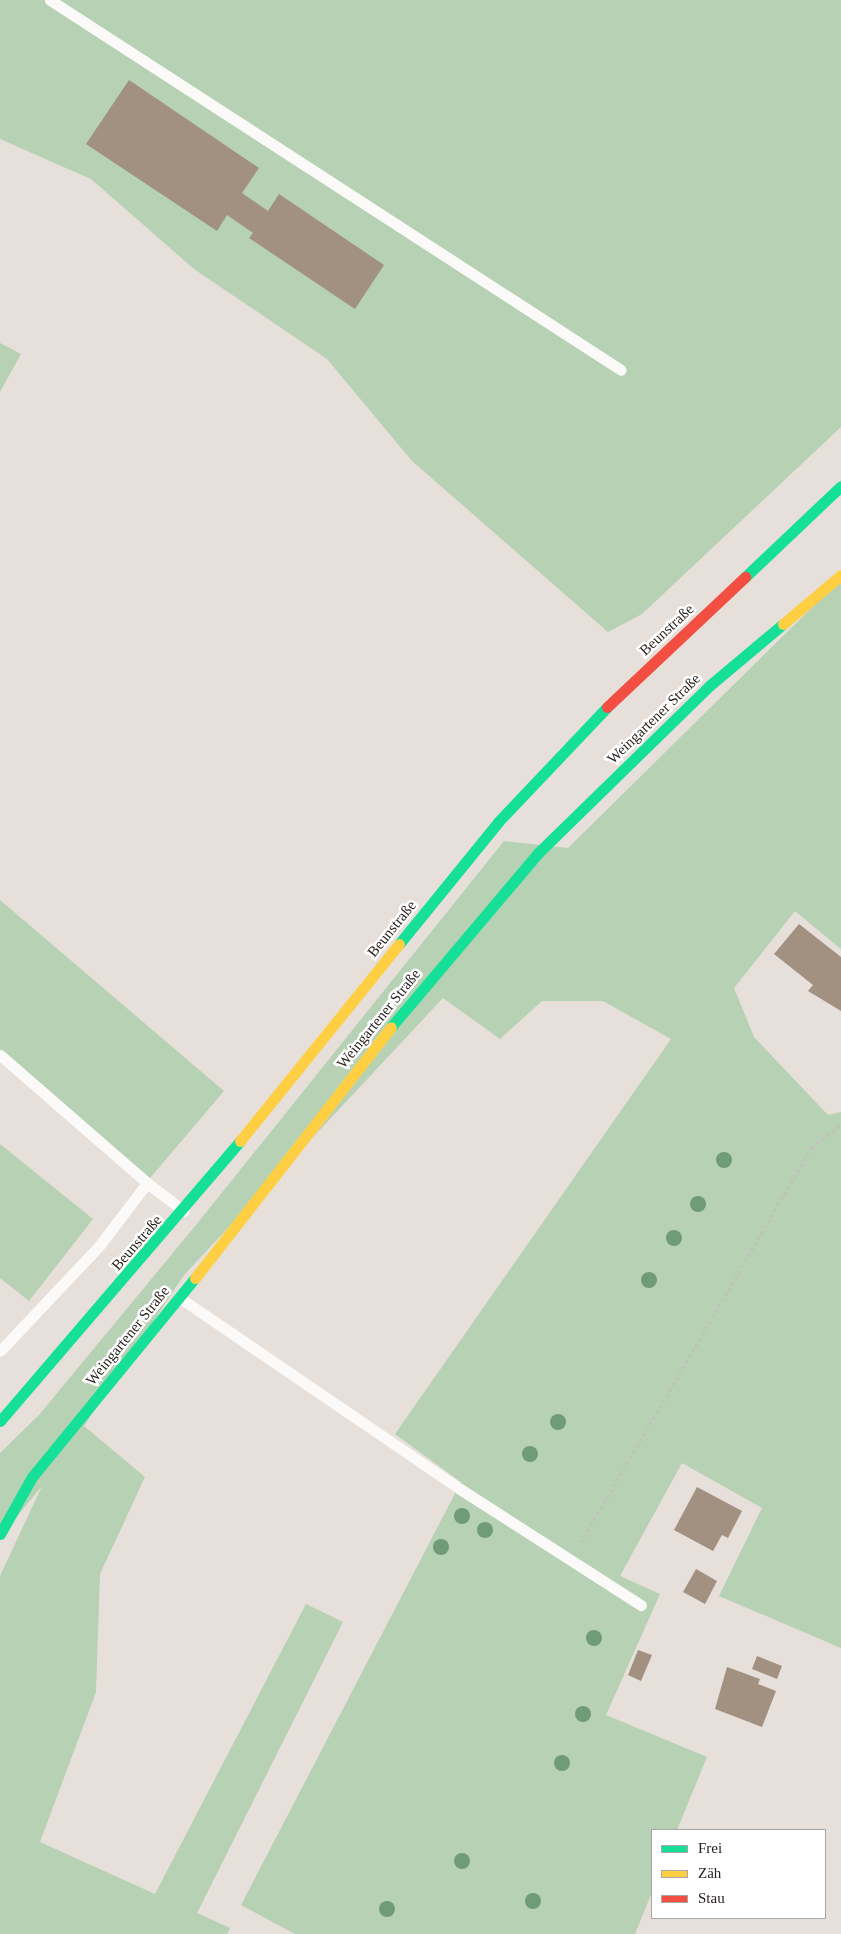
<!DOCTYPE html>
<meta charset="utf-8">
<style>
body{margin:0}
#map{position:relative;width:841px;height:1934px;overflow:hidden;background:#e6dfda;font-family:"Times New Roman",serif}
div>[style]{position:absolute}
.green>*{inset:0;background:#b6d1b4}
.building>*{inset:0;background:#a29181}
.path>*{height:3px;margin-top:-1.5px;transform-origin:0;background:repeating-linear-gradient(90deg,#c2c0bf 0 2.5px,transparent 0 6.5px)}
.lane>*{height:11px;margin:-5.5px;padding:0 5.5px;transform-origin:5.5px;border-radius:5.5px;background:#fbfaf9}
.fast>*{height:11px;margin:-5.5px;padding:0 5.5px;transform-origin:5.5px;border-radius:5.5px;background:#16e098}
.slow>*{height:11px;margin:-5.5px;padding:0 5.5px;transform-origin:5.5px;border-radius:5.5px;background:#ffcf43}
.jam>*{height:11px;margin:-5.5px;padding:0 5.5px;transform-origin:5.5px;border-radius:5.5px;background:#f24e42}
.trees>*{width:16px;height:16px;margin:-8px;border-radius:50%;background:#709b77}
span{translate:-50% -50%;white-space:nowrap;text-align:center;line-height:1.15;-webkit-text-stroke:5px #fff;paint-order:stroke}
.street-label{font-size:15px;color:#27221f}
.legend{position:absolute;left:651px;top:1829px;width:175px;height:90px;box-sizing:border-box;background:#fff;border:1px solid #a9a7a5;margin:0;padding:6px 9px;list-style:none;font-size:15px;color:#27221f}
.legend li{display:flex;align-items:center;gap:10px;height:25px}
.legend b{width:25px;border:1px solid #a9a7a5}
</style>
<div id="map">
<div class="green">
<i style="clip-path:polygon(0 0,841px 0,841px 427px,642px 614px,608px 632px,412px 461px,327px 359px,194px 269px,91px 179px,0 139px)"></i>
<i style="clip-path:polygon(0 343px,21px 354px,0 392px)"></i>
<i style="clip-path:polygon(841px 579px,841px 949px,795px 911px,734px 988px,754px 1037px,828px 1115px,841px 1112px,841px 1648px,719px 1596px,762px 1508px,682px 1463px,620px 1576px,660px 1594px,606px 1715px,707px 1757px,677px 1830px,652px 1830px,652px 1892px,635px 1934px,295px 1934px,241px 1905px,461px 1482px,395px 1434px,671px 1039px,603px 1001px,542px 1001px,500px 1039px,443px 998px,184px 1275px,84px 1426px,145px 1477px,100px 1574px,96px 1692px,40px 1842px,155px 1894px,306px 1604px,343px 1622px,197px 1913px,230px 1928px,227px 1934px,0 1934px,0 1576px,42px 1486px,0 1537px,0 1453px,39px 1415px,196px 1225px,504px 841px,568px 848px)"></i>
<i style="clip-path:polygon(0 900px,224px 1091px,150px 1178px,0 1051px)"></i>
<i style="clip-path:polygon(0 1144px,93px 1219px,29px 1301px,0 1278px)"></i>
</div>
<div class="building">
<i style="clip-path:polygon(129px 80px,259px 168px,242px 193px,268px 211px,279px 194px,384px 265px,355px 309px,249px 238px,253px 233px,227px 215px,217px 231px,86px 144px)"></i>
<i style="clip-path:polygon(799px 924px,841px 957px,841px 1011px,808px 991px,813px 985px,774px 954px)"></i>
<i style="clip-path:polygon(697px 1487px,742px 1511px,728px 1538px,722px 1535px,713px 1551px,674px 1530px)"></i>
<i style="clip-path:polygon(696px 1569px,717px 1581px,705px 1604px,683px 1592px)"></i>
<i style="clip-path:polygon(638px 1650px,652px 1655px,641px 1681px,628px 1675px)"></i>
<i style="clip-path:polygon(757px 1656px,782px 1666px,777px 1679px,752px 1669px)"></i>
<i style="clip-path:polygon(727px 1667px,760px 1679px,758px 1684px,776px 1691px,762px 1727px,715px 1709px)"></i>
</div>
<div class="path">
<i style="left:581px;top:1542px;width:458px;rotate:-59.7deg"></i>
<i style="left:812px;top:1147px;width:37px;rotate:-38deg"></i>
</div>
<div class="lane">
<i style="left:50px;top:0;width:680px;rotate:32.94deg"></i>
<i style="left:0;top:1055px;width:195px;rotate:41deg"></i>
<i style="left:147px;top:1183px;width:79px;rotate:127.3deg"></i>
<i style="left:99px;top:1246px;width:144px;rotate:133.3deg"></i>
<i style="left:147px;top:1183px;width:46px;rotate:37.1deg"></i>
<i style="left:180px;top:1298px;width:339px;rotate:34.3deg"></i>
<i style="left:460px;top:1489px;width:215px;rotate:32.7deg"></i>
</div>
<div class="fast">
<i style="left:745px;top:577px;width:132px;rotate:-43.5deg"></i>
<i style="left:399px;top:944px;width:157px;rotate:-50.9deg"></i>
<i style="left:498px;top:822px;width:158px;rotate:-46.5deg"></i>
<i style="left:391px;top:1027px;width:228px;rotate:-49.8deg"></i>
<i style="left:538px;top:853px;width:239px;rotate:-44.3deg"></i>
<i style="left:709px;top:686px;width:97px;rotate:-40deg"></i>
<i style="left:0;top:1421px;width:369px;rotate:-49.4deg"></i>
<i style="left:0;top:1534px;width:65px;rotate:-60.7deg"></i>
<i style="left:32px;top:1477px;width:257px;rotate:-50.7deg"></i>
</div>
<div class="slow">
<i style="left:783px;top:624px;width:76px;rotate:-40.2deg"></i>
<i style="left:240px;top:1141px;width:253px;rotate:-51.1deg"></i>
<i style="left:195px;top:1278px;width:318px;rotate:-52deg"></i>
</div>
<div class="jam">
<i style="left:607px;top:707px;width:190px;rotate:-43.3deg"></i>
</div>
<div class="trees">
<i style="left:724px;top:1160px"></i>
<i style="left:698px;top:1204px"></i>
<i style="left:674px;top:1238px"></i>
<i style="left:649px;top:1280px"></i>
<i style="left:558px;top:1422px"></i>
<i style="left:530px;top:1454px"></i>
<i style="left:462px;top:1516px"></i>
<i style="left:485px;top:1530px"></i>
<i style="left:441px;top:1547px"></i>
<i style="left:594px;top:1638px"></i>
<i style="left:583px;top:1714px"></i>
<i style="left:562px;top:1763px"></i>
<i style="left:462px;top:1861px"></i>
<i style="left:533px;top:1901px"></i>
<i style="left:387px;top:1909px"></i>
</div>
<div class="street-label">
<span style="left:667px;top:630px;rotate:-43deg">Beunstraße</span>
<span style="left:654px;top:719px;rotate:-44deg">Weingartener Straße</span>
<span style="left:392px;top:929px;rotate:-51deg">Beunstraße</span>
<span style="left:379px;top:1019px;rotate:-51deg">Weingartener Straße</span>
<span style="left:137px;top:1243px;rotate:-49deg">Beunstraße</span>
<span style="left:128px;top:1336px;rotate:-51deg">Weingartener Straße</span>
</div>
<ul class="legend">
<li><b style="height:6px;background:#16e098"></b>Frei</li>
<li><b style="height:6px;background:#ffcf43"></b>Zäh</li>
<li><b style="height:6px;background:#f24e42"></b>Stau</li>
</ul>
</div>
